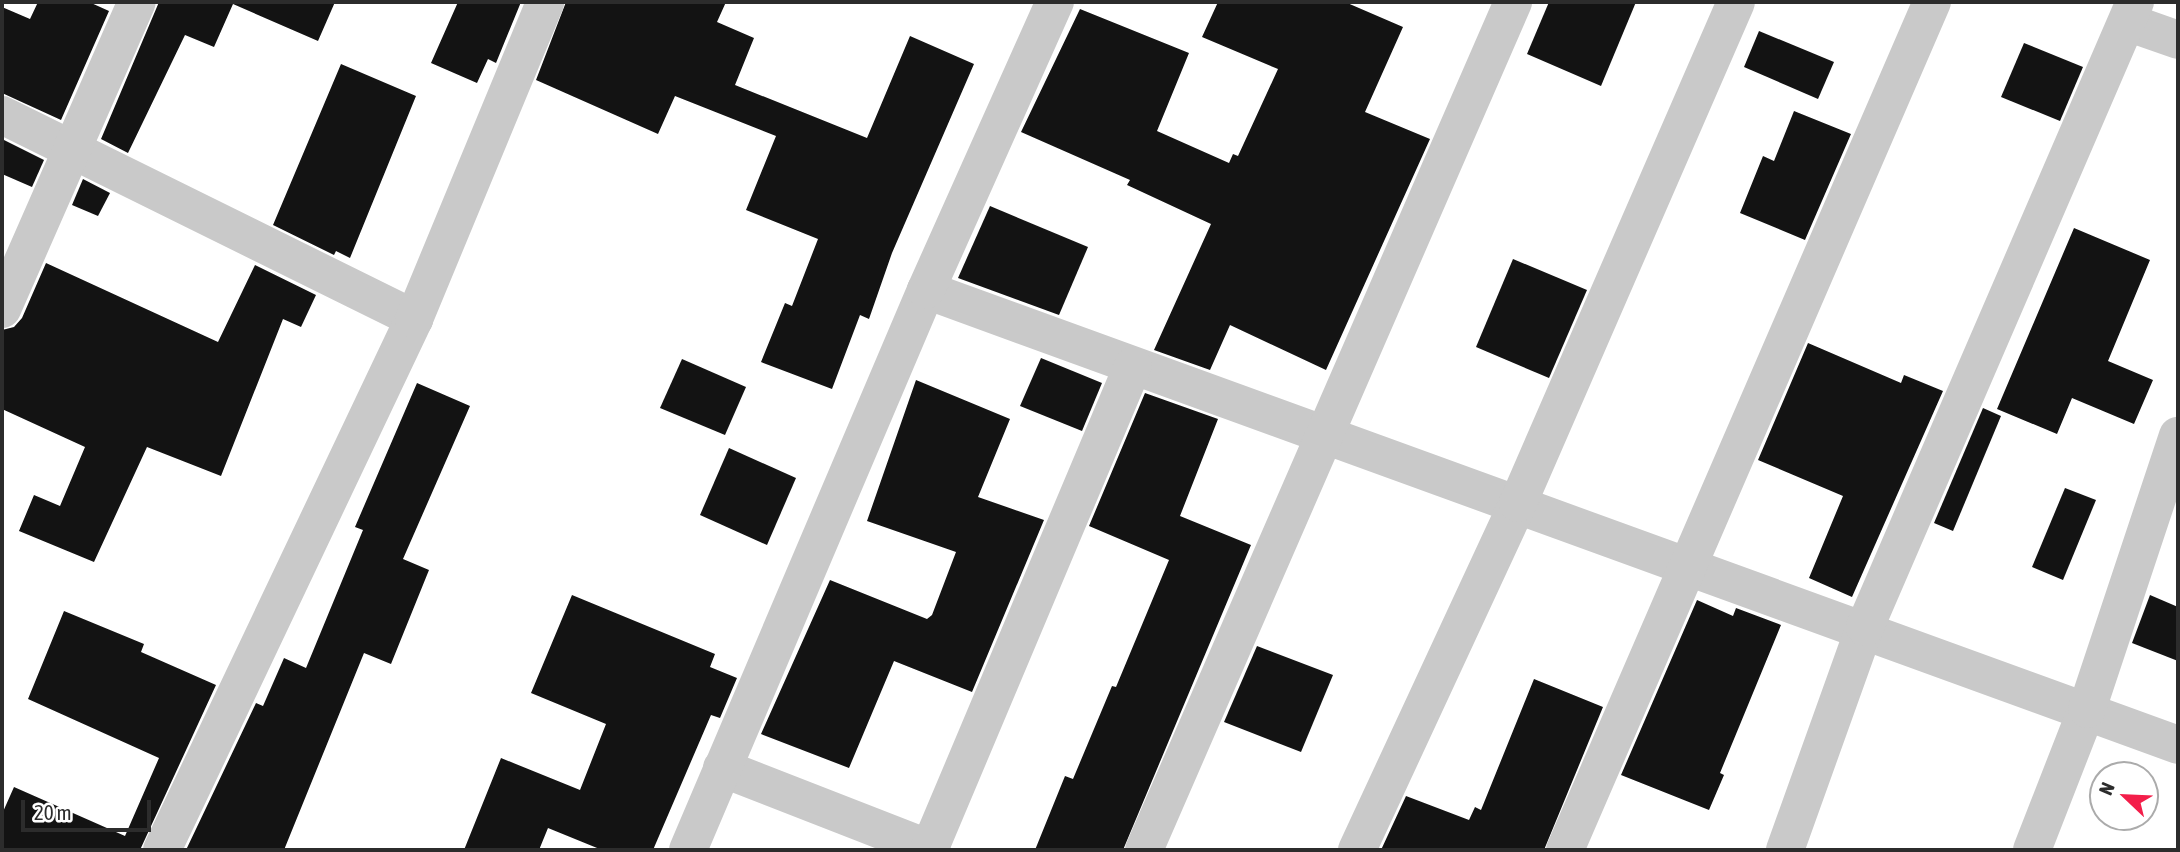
<!DOCTYPE html>
<style>
body{margin:0}
#map{position:relative;width:2180px;height:852px;overflow:hidden;background:#fff;font-family:"Asap Condensed",sans-serif}
div>[style]{position:absolute}
.building>*{inset:0;background:#131313}
.minor>*{height:38px;margin:-19px;padding:0 19px;transform-origin:19px;border-radius:19px;background:#c9c9c9}
span{translate:-50% -50%;white-space:nowrap;text-align:center;line-height:1.15;-webkit-text-stroke:7px #fff;paint-order:stroke}
.frame{position:absolute;inset:0;border:4px solid #2c2c2c;pointer-events:none}
.north{position:absolute;left:2089px;top:761px;width:70px;height:70px;box-sizing:border-box;background:#fff;border:2px solid #ababab;border-radius:50%;rotate:293deg;font-size:19px;font-weight:700;line-height:28px;text-align:center;color:#2c2c2c}
.north::after{content:'';display:block;margin:auto;width:24px;height:32px;background:#f31e4a;clip-path:polygon(50% 0,100% 100%,50% 72%,0 100%)}
.scale{position:absolute;left:21px;top:800px;width:130px;height:32px;box-sizing:border-box;border:4px solid #2c2c2c;border-top:0;padding-left:9px;font-size:21px;line-height:24px;white-space:nowrap;color:#2c2c2c;-webkit-text-stroke:5px #fff;paint-order:stroke}
</style>
<div id="map">
<div class="building">
<i style="clip-path:polygon(38px 2px,89px 2px,109px 11px,61px 120px,2px 93px,2px 7px,30px 19px)"></i>
<i style="clip-path:polygon(159px 2px,335px 2px,318px 41px,233px 4px,214px 47px,185px 35px,128px 153px,101px 139px)"></i>
<i style="clip-path:polygon(458px 2px,521px 2px,496px 63px,488px 59px,477px 83px,431px 63px)"></i>
<i style="clip-path:polygon(566px 2px,726px 2px,717px 22px,754px 38px,735px 85px,867px 138px,910px 36px,974px 64px,892px 253px,869px 319px,860px 315px,832px 389px,761px 362px,785px 303px,792px 306px,818px 239px,746px 210px,776px 136px,675px 96px,658px 134px,536px 80px)"></i>
<i style="clip-path:polygon(1218px 2px,1345px 2px,1403px 27px,1365px 112px,1430px 139px,1326px 370px,1230px 325px,1210px 370px,1154px 350px,1211px 224px,1127px 185px,1130px 180px,1021px 132px,1080px 9px,1189px 53px,1157px 131px,1229px 163px,1233px 154px,1238px 156px,1278px 69px,1202px 37px)"></i>
<i style="clip-path:polygon(1549px 2px,1636px 2px,1601px 86px,1527px 54px)"></i>
<i style="clip-path:polygon(1759px 31px,1834px 62px,1818px 99px,1744px 67px)"></i>
<i style="clip-path:polygon(2024px 43px,2083px 67px,2060px 121px,2001px 97px)"></i>
<i style="clip-path:polygon(341px 64px,416px 96px,350px 258px,336px 251px,334px 255px,273px 225px)"></i>
<i style="clip-path:polygon(1794px 111px,1851px 134px,1805px 240px,1740px 213px,1763px 156px,1774px 161px)"></i>
<i style="clip-path:polygon(2px 139px,44px 160px,32px 187px,2px 174px)"></i>
<i style="clip-path:polygon(83px 179px,110px 193px,98px 216px,72px 205px)"></i>
<i style="clip-path:polygon(990px 206px,1088px 247px,1059px 315px,958px 278px)"></i>
<i style="clip-path:polygon(2074px 228px,2150px 260px,2108px 361px,2153px 380px,2134px 424px,2072px 398px,2057px 434px,1997px 409px)"></i>
<i style="clip-path:polygon(1513px 259px,1587px 290px,1549px 378px,1476px 347px)"></i>
<i style="clip-path:polygon(46px 263px,218px 342px,255px 265px,316px 295px,301px 327px,283px 319px,221px 476px,147px 447px,94px 562px,19px 531px,34px 495px,60px 506px,85px 447px,2px 409px,2px 330px,14px 327px,22px 318px)"></i>
<i style="clip-path:polygon(1808px 343px,1901px 383px,1904px 375px,1943px 391px,1852px 597px,1809px 578px,1843px 496px,1758px 460px)"></i>
<i style="clip-path:polygon(1041px 358px,1102px 383px,1082px 431px,1020px 406px)"></i>
<i style="clip-path:polygon(682px 359px,746px 387px,725px 435px,660px 408px)"></i>
<i style="clip-path:polygon(916px 380px,1010px 419px,978px 497px,1044px 520px,972px 692px,894px 661px,849px 768px,761px 734px,830px 580px,927px 619px,932px 615px,956px 552px,867px 521px)"></i>
<i style="clip-path:polygon(417px 383px,470px 406px,403px 559px,429px 570px,391px 664px,364px 653px,284px 850px,186px 850px,256px 703px,263px 706px,284px 658px,306px 668px,363px 530px,355px 527px)"></i>
<i style="clip-path:polygon(1145px 393px,1218px 419px,1180px 516px,1251px 545px,1123px 850px,1035px 850px,1065px 776px,1073px 779px,1112px 686px,1116px 687px,1169px 560px,1089px 526px)"></i>
<i style="clip-path:polygon(1983px 408px,2001px 416px,1953px 531px,1934px 523px)"></i>
<i style="clip-path:polygon(729px 448px,796px 478px,767px 545px,700px 515px)"></i>
<i style="clip-path:polygon(2065px 488px,2096px 500px,2063px 580px,2032px 567px)"></i>
<i style="clip-path:polygon(572px 595px,715px 654px,710px 667px,737px 678px,720px 718px,711px 715px,653px 850px,602px 850px,548px 828px,539px 850px,464px 850px,501px 758px,580px 790px,606px 724px,531px 693px)"></i>
<i style="clip-path:polygon(2150px 595px,2178px 607px,2178px 661px,2132px 643px)"></i>
<i style="clip-path:polygon(1697px 600px,1733px 616px,1736px 608px,1781px 625px,1720px 773px,1724px 775px,1709px 810px,1621px 775px)"></i>
<i style="clip-path:polygon(64px 611px,144px 644px,141px 652px,216px 685px,140px 850px,2px 850px,2px 814px,14px 787px,125px 836px,159px 758px,28px 699px)"></i>
<i style="clip-path:polygon(1257px 646px,1333px 675px,1301px 752px,1224px 722px)"></i>
<i style="clip-path:polygon(1534px 679px,1603px 707px,1544px 850px,1381px 850px,1406px 796px,1469px 820px,1475px 807px,1481px 810px)"></i>
</div>
<div class="minor">
<i style="left:2127px;top:22px;width:54px;rotate:19.4deg"></i>
<i style="left:2px;top:115px;width:460px;rotate:26.3deg"></i>
<i style="left:926px;top:290px;width:1332px;rotate:19.97deg"></i>
<i style="left:2px;top:309px;width:335px;rotate:-66.3deg"></i>
<i style="left:722px;top:768px;width:225px;rotate:21.3deg"></i>
<i style="left:162px;top:850px;width:588px;rotate:-64.61deg"></i>
<i style="left:414px;top:319px;width:343px;rotate:-67.5deg"></i>
<i style="left:688px;top:850px;width:608px;rotate:-66.97deg"></i>
<i style="left:926px;top:290px;width:316px;rotate:-65.9deg"></i>
<i style="left:929px;top:850px;width:525px;rotate:-67.15deg"></i>
<i style="left:1144px;top:850px;width:925px;rotate:-66.48deg"></i>
<i style="left:1357px;top:850px;width:383px;rotate:-65.1deg"></i>
<i style="left:1518px;top:503px;width:546px;rotate:-66.48deg"></i>
<i style="left:1565px;top:850px;width:924px;rotate:-66.6deg"></i>
<i style="left:1785px;top:850px;width:237px;rotate:-70.3deg"></i>
<i style="left:1865px;top:627px;width:681px;rotate:-66.64deg"></i>
<i style="left:2032px;top:850px;width:151px;rotate:-68.7deg"></i>
<i style="left:2087px;top:709px;width:288px;rotate:-71.6deg"></i>
</div>
<div class="frame"></div>
<div class="north">N</div>
<div class="scale">20 m</div>
</div>
